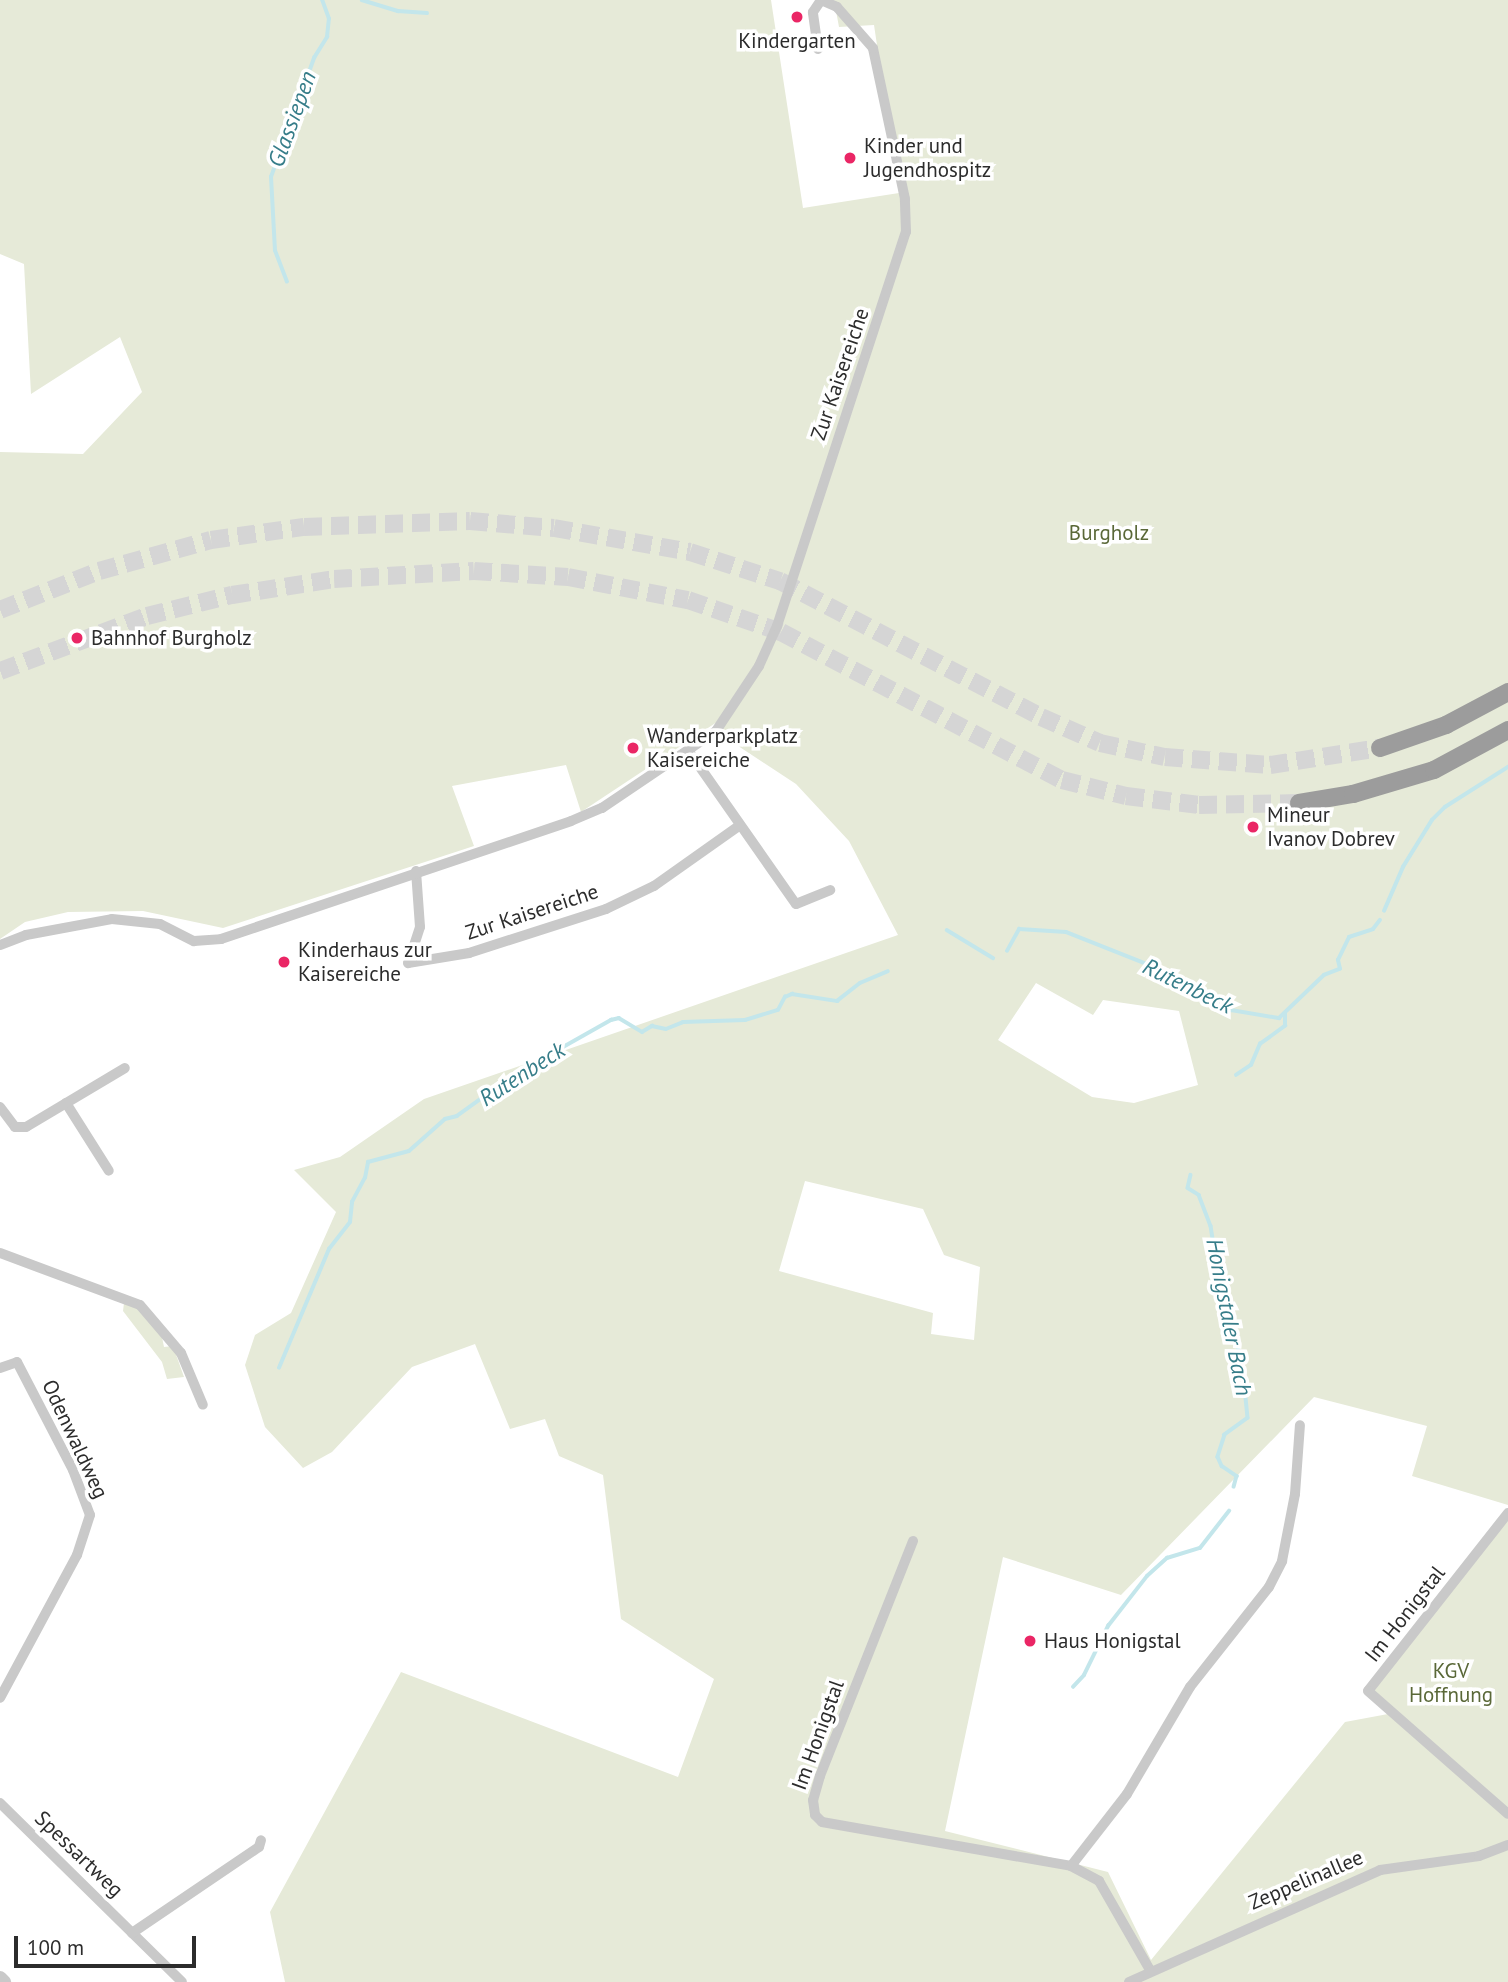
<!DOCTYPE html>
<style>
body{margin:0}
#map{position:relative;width:1508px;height:1982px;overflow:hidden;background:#fff;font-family:"PT Sans",sans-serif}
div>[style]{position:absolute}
.green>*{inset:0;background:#e6ead8}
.stream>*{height:3.5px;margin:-1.75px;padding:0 1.75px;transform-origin:1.75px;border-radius:1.75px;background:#c3e6eb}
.trunk-tunnel>*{height:18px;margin-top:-9px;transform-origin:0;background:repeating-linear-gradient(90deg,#d5d5d5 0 18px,transparent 0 27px)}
.minor>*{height:10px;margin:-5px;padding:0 5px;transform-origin:5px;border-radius:5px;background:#c9c9c9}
.tertiary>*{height:14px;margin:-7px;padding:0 7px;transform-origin:7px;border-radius:7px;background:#c9c9c9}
.trunk>*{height:18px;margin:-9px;padding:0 9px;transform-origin:9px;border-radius:9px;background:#9c9c9c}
.dots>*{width:19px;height:19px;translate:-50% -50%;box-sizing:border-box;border:4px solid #fff;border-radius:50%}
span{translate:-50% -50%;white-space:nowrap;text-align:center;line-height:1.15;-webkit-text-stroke:7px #fff;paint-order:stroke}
.poi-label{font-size:21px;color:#2c2c2c}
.left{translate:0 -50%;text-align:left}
.street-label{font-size:21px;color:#2c2c2c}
.park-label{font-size:21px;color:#5a6838}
.water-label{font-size:23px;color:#367d89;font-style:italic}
.scale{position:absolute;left:14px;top:1936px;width:182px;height:32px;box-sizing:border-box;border:4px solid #2c2c2c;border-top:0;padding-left:9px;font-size:21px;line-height:24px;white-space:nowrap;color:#2c2c2c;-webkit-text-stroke:5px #fff;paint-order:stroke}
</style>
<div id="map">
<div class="green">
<i style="clip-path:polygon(evenodd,0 0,771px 0,803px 208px,899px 193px,874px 25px,839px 27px,834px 0,1508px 0,1508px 1505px,1412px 1476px,1427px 1426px,1314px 1397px,1121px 1595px,1003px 1557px,945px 1831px,1108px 1872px,1151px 1960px,1345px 1722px,1388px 1714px,1364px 1692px,1508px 1508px,1508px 1982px,285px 1982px,270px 1912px,401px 1672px,678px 1777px,714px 1679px,621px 1619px,603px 1475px,559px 1456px,545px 1419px,510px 1429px,475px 1344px,412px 1367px,332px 1452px,303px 1468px,265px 1427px,245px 1365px,255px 1335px,291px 1313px,336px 1212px,294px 1170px,340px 1157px,424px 1099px,898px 935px,849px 841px,796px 784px,723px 736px,717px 722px,581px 812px,566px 765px,452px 786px,474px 846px,223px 928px,143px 911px,68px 912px,25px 922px,0 939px,0 452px,83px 454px,142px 392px,120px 337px,31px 394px,24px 264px,0 254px,0 0,1036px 983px,1093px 1015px,1103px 1000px,1179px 1011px,1198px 1085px,1134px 1103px,1092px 1097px,998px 1040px,1036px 983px,0 0,805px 1181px,923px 1209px,944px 1255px,980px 1267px,974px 1340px,931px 1334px,933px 1313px,779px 1271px,805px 1181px)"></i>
<i style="clip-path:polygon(124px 1303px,136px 1305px,162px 1337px,164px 1347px,173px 1346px,184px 1377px,167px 1379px,162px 1362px,123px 1311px)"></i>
</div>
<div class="stream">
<i style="left:362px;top:0;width:38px;rotate:17deg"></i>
<i style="left:398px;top:11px;width:29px;rotate:4deg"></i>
<i style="left:287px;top:282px;width:33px;rotate:-111deg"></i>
<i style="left:275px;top:251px;width:74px;rotate:-93.1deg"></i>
<i style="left:271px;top:177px;width:127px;rotate:-70.1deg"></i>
<i style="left:314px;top:58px;width:25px;rotate:-58deg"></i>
<i style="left:327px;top:37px;width:18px;rotate:-84deg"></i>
<i style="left:329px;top:19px;width:20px;rotate:-110deg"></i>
<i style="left:1384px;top:911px;width:48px;rotate:-66.6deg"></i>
<i style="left:1403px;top:867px;width:55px;rotate:-58.3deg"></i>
<i style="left:1432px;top:820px;width:18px;rotate:-45deg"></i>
<i style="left:1445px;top:807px;width:75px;rotate:-32.4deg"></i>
<i style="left:947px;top:930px;width:54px;rotate:31.3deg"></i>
<i style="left:1007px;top:951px;width:25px;rotate:-61deg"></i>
<i style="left:1019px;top:929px;width:47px;rotate:3.7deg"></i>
<i style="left:1066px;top:932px;width:87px;rotate:21.6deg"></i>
<i style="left:1147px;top:964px;width:96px;rotate:28.7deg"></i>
<i style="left:1231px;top:1010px;width:49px;rotate:9.5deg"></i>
<i style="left:1279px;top:1018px;width:62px;rotate:-43.7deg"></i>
<i style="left:1324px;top:975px;width:17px;rotate:-21deg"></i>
<i style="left:1340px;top:969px;width:9px;rotate:-103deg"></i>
<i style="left:1338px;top:960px;width:25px;rotate:-64deg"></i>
<i style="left:1349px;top:937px;width:25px;rotate:-18deg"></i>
<i style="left:1373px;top:929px;width:11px;rotate:-52deg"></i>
<i style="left:1236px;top:1075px;width:18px;rotate:-34deg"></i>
<i style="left:1251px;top:1065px;width:23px;rotate:-67deg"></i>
<i style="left:1260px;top:1044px;width:31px;rotate:-36deg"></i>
<i style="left:1285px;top:1026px;width:13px;rotate:-90deg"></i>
<i style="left:1191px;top:1175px;width:13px;rotate:103deg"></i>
<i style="left:1188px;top:1188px;width:13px;rotate:32deg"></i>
<i style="left:1199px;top:1195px;width:33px;rotate:69deg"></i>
<i style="left:1211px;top:1226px;width:109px;rotate:81.1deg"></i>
<i style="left:1228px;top:1334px;width:13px;rotate:45deg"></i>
<i style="left:1237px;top:1343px;width:25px;rotate:76deg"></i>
<i style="left:1243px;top:1367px;width:51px;rotate:84.4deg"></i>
<i style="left:1248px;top:1418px;width:29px;rotate:144deg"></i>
<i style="left:1225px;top:1435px;width:23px;rotate:108deg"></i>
<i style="left:1218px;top:1457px;width:10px;rotate:66deg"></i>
<i style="left:1222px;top:1466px;width:18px;rotate:34deg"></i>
<i style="left:1237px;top:1476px;width:11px;rotate:105deg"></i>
<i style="left:279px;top:1368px;width:129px;rotate:-67.2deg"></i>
<i style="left:329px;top:1249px;width:34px;rotate:-52deg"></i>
<i style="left:350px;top:1222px;width:20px;rotate:-84deg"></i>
<i style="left:352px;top:1202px;width:27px;rotate:-62deg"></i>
<i style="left:365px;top:1178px;width:16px;rotate:-79deg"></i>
<i style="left:368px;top:1162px;width:42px;rotate:-15deg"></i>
<i style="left:409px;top:1151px;width:48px;rotate:-41.6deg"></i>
<i style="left:445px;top:1119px;width:12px;rotate:-14deg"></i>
<i style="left:457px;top:1116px;width:62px;rotate:-35.8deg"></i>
<i style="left:507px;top:1080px;width:20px;rotate:-18deg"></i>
<i style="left:526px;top:1074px;width:12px;rotate:-55deg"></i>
<i style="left:533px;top:1064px;width:90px;rotate:-29.4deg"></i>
<i style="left:611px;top:1020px;width:8px;rotate:-14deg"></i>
<i style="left:619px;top:1018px;width:27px;rotate:31deg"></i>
<i style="left:642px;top:1032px;width:12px;rotate:-31deg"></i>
<i style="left:652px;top:1026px;width:14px;rotate:12deg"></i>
<i style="left:666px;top:1029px;width:18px;rotate:-22deg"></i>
<i style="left:683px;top:1022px;width:62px;rotate:-1.8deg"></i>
<i style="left:745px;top:1020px;width:34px;rotate:-17deg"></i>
<i style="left:778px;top:1010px;width:15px;rotate:-62deg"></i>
<i style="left:785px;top:997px;width:8px;rotate:-23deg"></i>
<i style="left:792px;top:994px;width:46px;rotate:8.8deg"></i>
<i style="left:837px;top:1001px;width:29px;rotate:-38deg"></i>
<i style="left:860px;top:983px;width:30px;rotate:-23deg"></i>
<i style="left:1073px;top:1687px;width:16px;rotate:-47deg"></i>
<i style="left:1084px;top:1675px;width:55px;rotate:-63.9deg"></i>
<i style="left:1108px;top:1626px;width:63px;rotate:-52deg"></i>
<i style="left:1147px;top:1576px;width:27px;rotate:-42deg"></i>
<i style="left:1167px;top:1558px;width:34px;rotate:-17deg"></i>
<i style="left:1200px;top:1548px;width:47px;rotate:-51.9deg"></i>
</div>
<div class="trunk-tunnel">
<i style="left:0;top:610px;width:106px;rotate:-21.5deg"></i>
<i style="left:99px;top:571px;width:116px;rotate:-15.5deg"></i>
<i style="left:211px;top:540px;width:94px;rotate:-8deg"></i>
<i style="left:304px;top:527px;width:166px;rotate:-2.1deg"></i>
<i style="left:470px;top:521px;width:84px;rotate:4.8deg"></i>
<i style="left:554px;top:528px;width:138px;rotate:10deg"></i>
<i style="left:690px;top:552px;width:95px;rotate:17.9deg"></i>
<i style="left:780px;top:581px;width:294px;rotate:27.5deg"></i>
<i style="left:1041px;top:717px;width:64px;rotate:23.8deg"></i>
<i style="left:1100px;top:743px;width:66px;rotate:12.2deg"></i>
<i style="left:1165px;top:757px;width:105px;rotate:4.4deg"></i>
<i style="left:1270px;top:765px;width:111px;rotate:-8.8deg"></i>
<i style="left:0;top:671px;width:157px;rotate:-20.5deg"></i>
<i style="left:147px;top:616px;width:88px;rotate:-13.9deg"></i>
<i style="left:232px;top:595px;width:103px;rotate:-8.9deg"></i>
<i style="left:334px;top:579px;width:140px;rotate:-3.3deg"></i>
<i style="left:474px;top:571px;width:94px;rotate:3.7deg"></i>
<i style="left:568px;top:577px;width:122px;rotate:10.9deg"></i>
<i style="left:688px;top:600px;width:98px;rotate:19deg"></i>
<i style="left:781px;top:632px;width:318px;rotate:27.8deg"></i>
<i style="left:1062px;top:780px;width:66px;rotate:14deg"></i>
<i style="left:1126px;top:796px;width:74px;rotate:7deg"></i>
<i style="left:1199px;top:805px;width:100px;rotate:-1.1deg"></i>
</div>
<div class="minor">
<i style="left:818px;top:49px;width:37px;rotate:-98deg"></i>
<i style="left:813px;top:12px;width:14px;rotate:-56deg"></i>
<i style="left:688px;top:750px;width:188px;rotate:55deg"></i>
<i style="left:796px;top:904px;width:37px;rotate:-22deg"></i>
<i style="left:416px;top:871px;width:56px;rotate:85.9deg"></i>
<i style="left:420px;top:927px;width:38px;rotate:108deg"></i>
<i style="left:408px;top:963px;width:62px;rotate:-9.3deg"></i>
<i style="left:469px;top:953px;width:144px;rotate:-17.8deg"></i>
<i style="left:606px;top:909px;width:53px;rotate:-25.6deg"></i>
<i style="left:654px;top:886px;width:105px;rotate:-35.3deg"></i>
<i style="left:0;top:945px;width:28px;rotate:-21deg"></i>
<i style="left:26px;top:935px;width:87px;rotate:-10.5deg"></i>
<i style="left:112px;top:919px;width:48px;rotate:5.9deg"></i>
<i style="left:160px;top:924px;width:38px;rotate:27deg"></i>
<i style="left:194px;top:941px;width:27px;rotate:-4deg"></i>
<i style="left:221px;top:939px;width:369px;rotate:-18.6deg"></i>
<i style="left:571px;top:821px;width:34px;rotate:-23deg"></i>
<i style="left:602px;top:808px;width:138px;rotate:-34deg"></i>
<i style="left:716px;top:731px;width:78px;rotate:-56.5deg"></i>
<i style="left:759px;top:666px;width:44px;rotate:-65.8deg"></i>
<i style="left:777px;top:626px;width:415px;rotate:-71.9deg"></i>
<i style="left:906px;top:232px;width:33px;rotate:-92deg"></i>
<i style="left:905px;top:199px;width:154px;rotate:-102deg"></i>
<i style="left:873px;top:48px;width:55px;rotate:-131.3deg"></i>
<i style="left:837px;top:7px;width:17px;rotate:-156deg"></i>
<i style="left:66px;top:1103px;width:80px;rotate:57.7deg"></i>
<i style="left:0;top:1107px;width:25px;rotate:53deg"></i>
<i style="left:15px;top:1127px;width:11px"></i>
<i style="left:26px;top:1127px;width:115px;rotate:-30.8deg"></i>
<i style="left:0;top:1253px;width:149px;rotate:20.4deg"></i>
<i style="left:140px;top:1305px;width:63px;rotate:49.5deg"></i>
<i style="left:181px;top:1353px;width:56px;rotate:67.1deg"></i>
<i style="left:0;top:1368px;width:18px;rotate:-19deg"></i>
<i style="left:17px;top:1362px;width:122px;rotate:62.6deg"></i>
<i style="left:73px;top:1470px;width:48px;rotate:69.3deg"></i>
<i style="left:90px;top:1515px;width:42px;rotate:108deg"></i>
<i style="left:77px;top:1555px;width:162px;rotate:118.3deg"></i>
<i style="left:1508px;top:1513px;width:226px;rotate:128.2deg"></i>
<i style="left:1368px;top:1691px;width:186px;rotate:41.3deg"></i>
<i style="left:913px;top:1541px;width:253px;rotate:111.6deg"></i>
<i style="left:820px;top:1776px;width:25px;rotate:106deg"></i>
<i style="left:813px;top:1800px;width:15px;rotate:82deg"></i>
<i style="left:815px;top:1815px;width:10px;rotate:45deg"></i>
<i style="left:822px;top:1822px;width:253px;rotate:10deg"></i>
<i style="left:1071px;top:1866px;width:32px;rotate:28deg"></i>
<i style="left:1099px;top:1881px;width:103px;rotate:60.2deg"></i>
<i style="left:0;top:1803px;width:255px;rotate:44.5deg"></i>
<i style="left:1071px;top:1866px;width:91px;rotate:-52.1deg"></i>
<i style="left:1127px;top:1794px;width:124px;rotate:-59.5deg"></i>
<i style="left:1190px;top:1687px;width:127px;rotate:-51.7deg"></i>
<i style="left:1269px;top:1587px;width:29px;rotate:-63deg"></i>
<i style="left:1282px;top:1561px;width:68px;rotate:-79deg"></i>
<i style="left:1295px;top:1494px;width:69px;rotate:-85.9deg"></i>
<i style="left:132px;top:1933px;width:153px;rotate:-34.1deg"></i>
<i style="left:259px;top:1847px;width:7px;rotate:-74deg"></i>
<i style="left:1129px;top:1982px;width:275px;rotate:-24deg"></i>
<i style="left:1380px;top:1870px;width:100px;rotate:-8deg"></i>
<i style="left:1479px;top:1856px;width:31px;rotate:-21deg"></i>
</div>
<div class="tertiary">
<i style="left:0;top:1978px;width:6px;rotate:45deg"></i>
</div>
<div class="trunk">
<i style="left:1380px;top:748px;width:70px;rotate:-19.2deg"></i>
<i style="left:1446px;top:725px;width:70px;rotate:-28deg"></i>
<i style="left:1299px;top:803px;width:55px;rotate:-9.5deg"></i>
<i style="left:1353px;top:794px;width:84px;rotate:-16.5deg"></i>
<i style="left:1434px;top:770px;width:84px;rotate:-28.4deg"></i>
</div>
<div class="dots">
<i style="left:797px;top:17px;background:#ea2665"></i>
<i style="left:850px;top:158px;background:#ea2665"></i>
<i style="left:77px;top:638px;background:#ea2665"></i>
<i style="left:633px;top:748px;background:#ea2665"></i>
<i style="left:1253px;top:827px;background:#ea2665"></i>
<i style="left:284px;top:962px;background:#ea2665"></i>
<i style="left:1030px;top:1641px;background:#ea2665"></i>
</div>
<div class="poi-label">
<span style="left:797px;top:41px">Kindergarten</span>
<span class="left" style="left:864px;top:158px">Kinder und<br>Jugendhospitz</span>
<span class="left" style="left:91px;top:638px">Bahnhof Burgholz</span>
<span class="left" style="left:647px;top:748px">Wanderparkplatz<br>Kaisereiche</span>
<span class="left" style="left:1267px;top:827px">Mineur<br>Ivanov Dobrev</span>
<span class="left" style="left:298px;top:962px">Kinderhaus zur<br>Kaisereiche</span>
<span class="left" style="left:1044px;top:1641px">Haus Honigstal</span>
</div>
<div class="street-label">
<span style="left:840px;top:374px;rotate:-71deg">Zur Kaisereiche</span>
<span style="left:532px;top:912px;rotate:-18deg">Zur Kaisereiche</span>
<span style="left:75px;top:1439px;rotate:65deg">Odenwaldweg</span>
<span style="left:1405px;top:1614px;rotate:-52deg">Im Honigstal</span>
<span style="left:818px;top:1735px;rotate:-70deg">Im Honigstal</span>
<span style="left:79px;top:1854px;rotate:44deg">Spessartweg</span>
<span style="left:1306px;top:1880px;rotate:-23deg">Zeppelinallee</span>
</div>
<div class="park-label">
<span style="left:1109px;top:533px">Burgholz</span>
<span style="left:1451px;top:1683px">KGV<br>Hoffnung</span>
</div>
<div class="water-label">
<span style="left:292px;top:119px;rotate:-70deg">Glassiepen</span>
<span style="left:1188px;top:986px;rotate:26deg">Rutenbeck</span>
<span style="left:522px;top:1074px;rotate:-33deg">Rutenbeck</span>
<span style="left:1229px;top:1317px;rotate:79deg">Honigstaler Bach</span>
</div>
<div class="scale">100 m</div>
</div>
